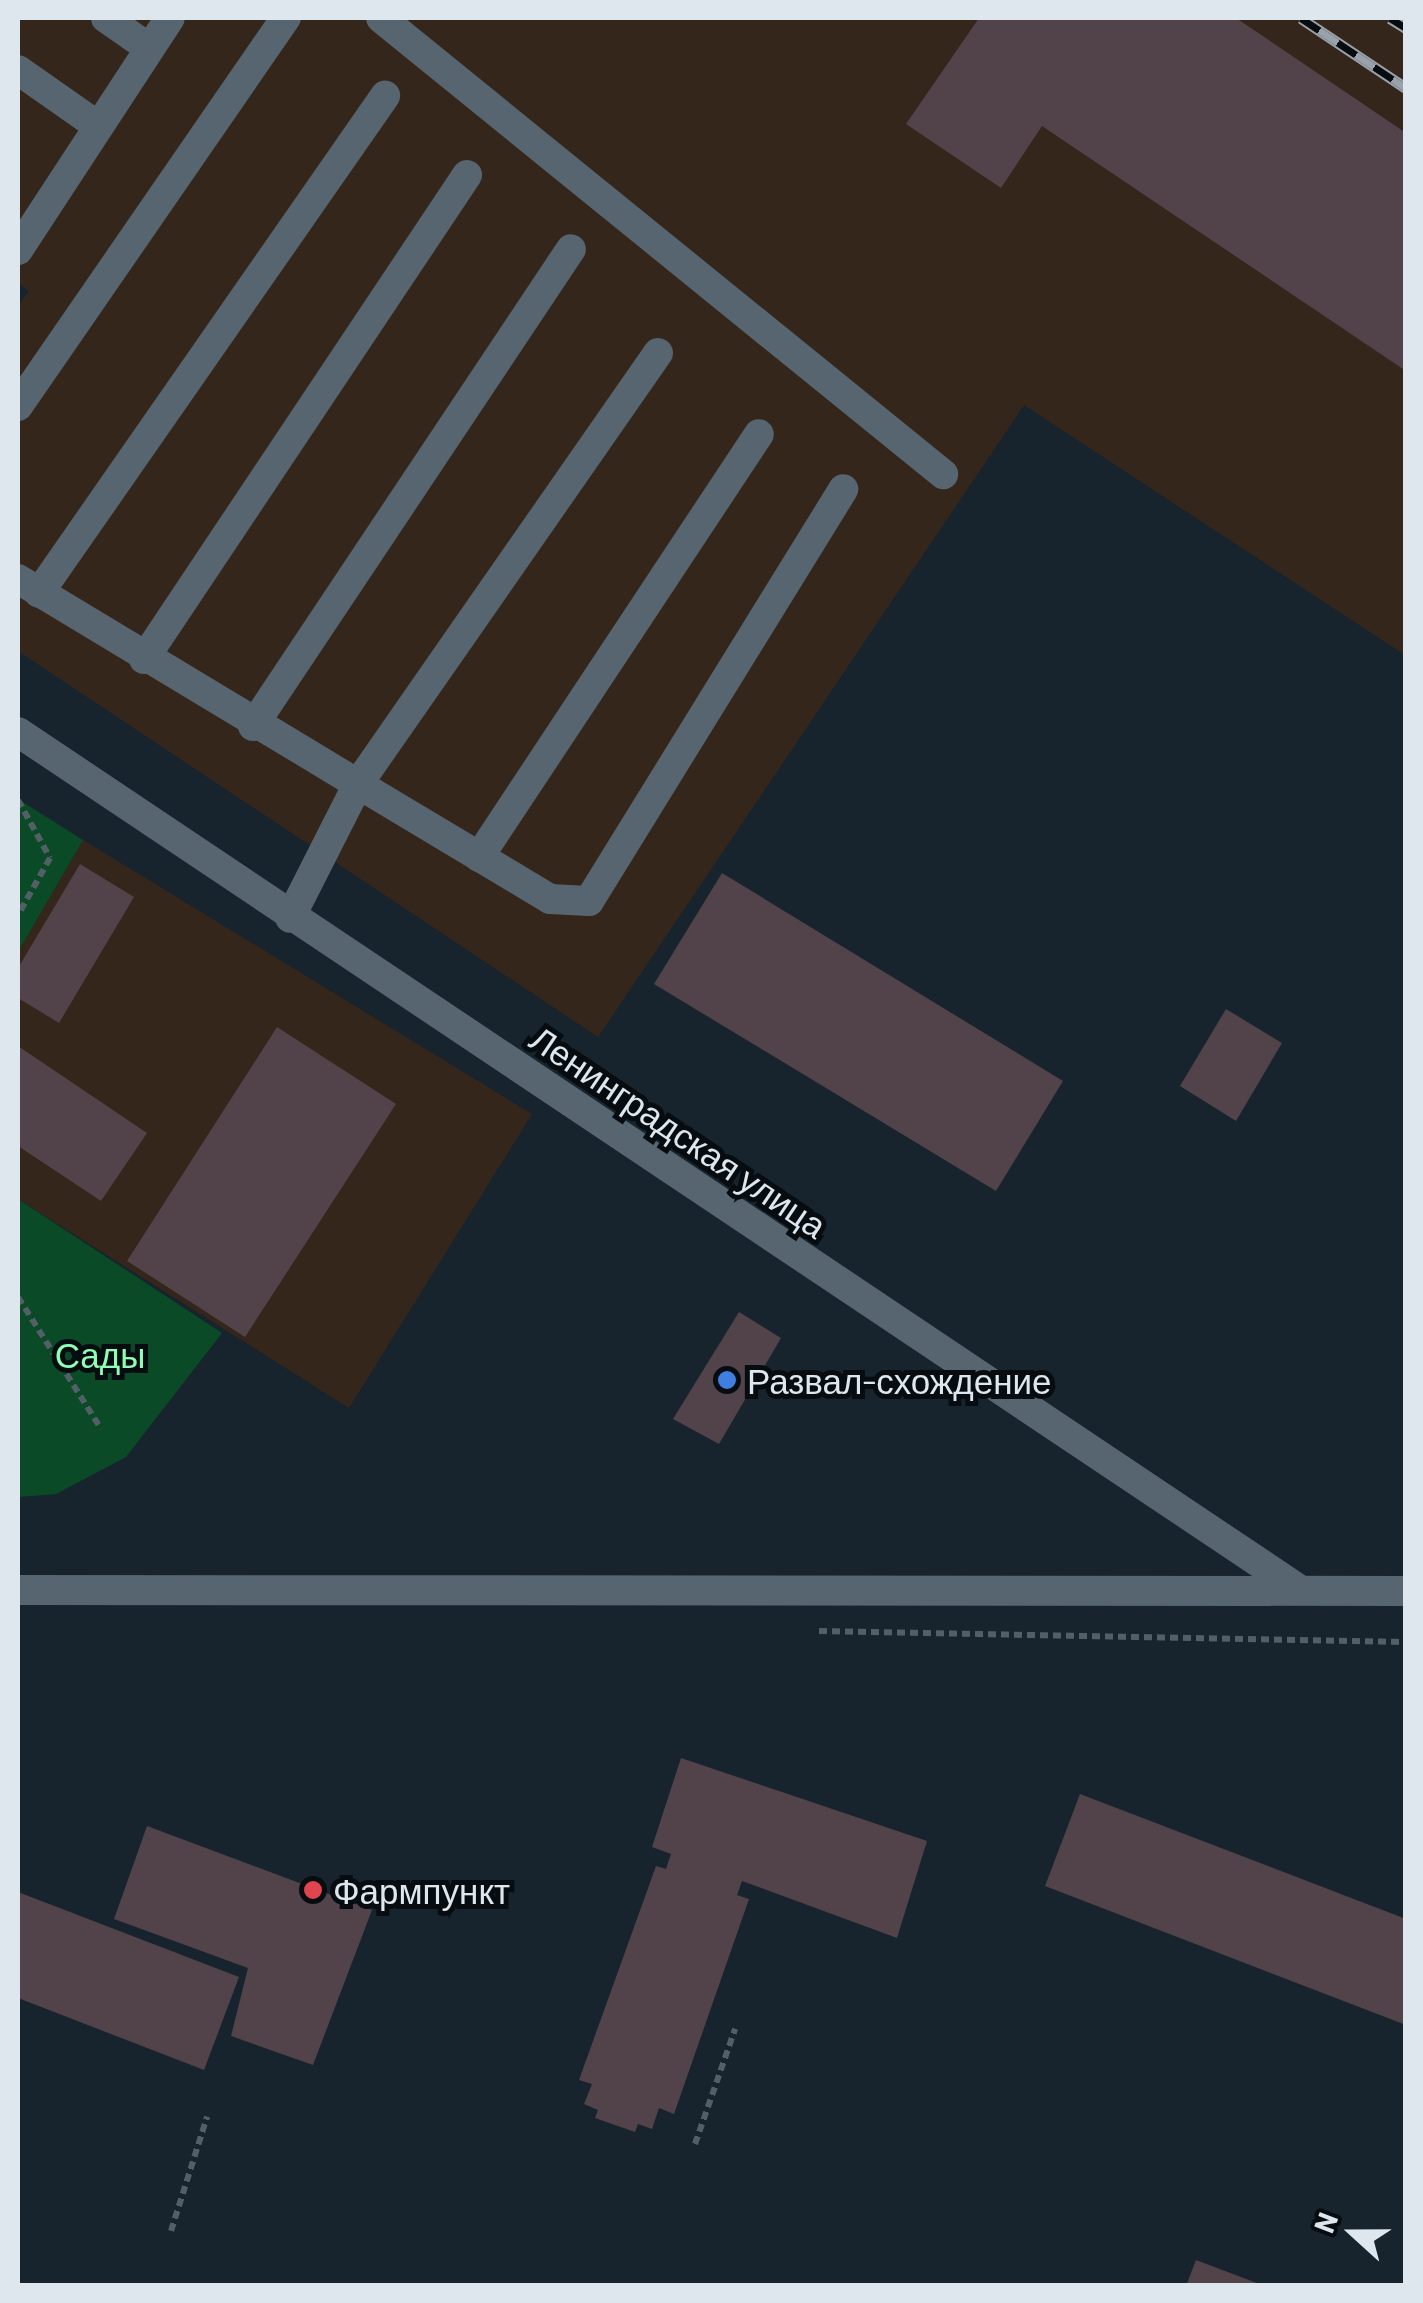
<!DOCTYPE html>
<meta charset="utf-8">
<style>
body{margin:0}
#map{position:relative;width:1423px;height:2303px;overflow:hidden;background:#17242d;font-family:Barlow,sans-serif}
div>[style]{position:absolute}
.industrial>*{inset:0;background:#35261b}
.green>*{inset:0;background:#0b4a27}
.building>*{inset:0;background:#524249}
.path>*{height:6px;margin-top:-3px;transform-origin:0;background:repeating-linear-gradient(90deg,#535f67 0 8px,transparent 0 13px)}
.minor>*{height:30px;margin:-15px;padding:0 15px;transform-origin:15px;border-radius:15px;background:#566570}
.rail>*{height:11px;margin-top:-5.5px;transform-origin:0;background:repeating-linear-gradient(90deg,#070c11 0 22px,#99a2aa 0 44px);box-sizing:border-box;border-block:2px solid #99a2aa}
.dots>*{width:28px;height:28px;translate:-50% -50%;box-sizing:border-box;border:5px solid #070c11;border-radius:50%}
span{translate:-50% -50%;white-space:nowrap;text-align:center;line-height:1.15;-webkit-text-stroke:10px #070c11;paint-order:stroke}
.street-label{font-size:35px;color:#dfe7ee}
.park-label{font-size:35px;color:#8ffeb5}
.poi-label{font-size:35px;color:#dfe7ee}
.left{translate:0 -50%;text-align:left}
.frame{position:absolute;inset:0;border:20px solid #dfe7ee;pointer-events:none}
.north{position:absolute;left:1303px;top:2183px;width:100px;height:100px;-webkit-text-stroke:8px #070c11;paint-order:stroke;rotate:291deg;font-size:28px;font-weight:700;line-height:40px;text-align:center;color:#dfe7ee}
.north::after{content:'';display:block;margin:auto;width:35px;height:45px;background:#dfe7ee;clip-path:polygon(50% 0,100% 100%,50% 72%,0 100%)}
</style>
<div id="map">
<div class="industrial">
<i style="clip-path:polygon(18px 18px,1405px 18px,1405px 655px,1024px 405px,598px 1037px,18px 651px,18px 306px,29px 291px,18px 283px)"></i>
<i style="clip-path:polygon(83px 840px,532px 1114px,349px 1408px,18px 1199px,18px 952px)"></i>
</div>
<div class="green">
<i style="clip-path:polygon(18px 799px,83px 840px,18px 952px)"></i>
<i style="clip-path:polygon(18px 1199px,222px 1333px,126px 1457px,56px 1494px,18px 1497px)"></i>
</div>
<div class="building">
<i style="clip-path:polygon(979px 18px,1236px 18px,1406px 133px,1406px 371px,1042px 126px,1001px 188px,906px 124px)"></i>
<i style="clip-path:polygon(80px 864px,134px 897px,59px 1023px,18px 998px,18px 968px)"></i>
<i style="clip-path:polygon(722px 873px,1063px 1081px,996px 1191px,654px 984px)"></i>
<i style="clip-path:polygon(1226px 1009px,1282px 1043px,1236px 1121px,1180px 1086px)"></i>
<i style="clip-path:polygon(277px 1027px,396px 1104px,245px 1337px,127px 1261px)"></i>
<i style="clip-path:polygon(18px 1046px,147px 1133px,101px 1201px,18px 1146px)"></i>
<i style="clip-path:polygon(739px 1312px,781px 1338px,719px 1444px,673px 1419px)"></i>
<i style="clip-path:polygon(681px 1758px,927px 1841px,897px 1938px,742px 1881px,737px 1895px,749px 1899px,674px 2114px,659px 2108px,652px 2129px,638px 2124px,635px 2132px,595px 2118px,598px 2110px,584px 2104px,592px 2084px,579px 2080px,656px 1866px,666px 1869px,671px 1854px,652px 1847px)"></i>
<i style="clip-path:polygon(1080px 1794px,1406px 1919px,1406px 2025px,1045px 1886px)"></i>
<i style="clip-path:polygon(147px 1826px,372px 1910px,313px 2065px,231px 2036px,248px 1968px,114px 1919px)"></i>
<i style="clip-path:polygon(18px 1892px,239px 1977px,204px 2070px,18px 1998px)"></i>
<i style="clip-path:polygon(1196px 2260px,1262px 2285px,1262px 2286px,1186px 2286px)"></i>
</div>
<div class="path">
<i style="left:18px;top:800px;width:66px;rotate:61.1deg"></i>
<i style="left:50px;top:858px;width:65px;rotate:119.3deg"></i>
<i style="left:18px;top:1297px;width:156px;rotate:57.8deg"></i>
<i style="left:819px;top:1631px;width:587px;rotate:1.07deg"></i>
<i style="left:695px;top:2144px;width:122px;rotate:-70.8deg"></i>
<i style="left:171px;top:2231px;width:120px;rotate:-72.5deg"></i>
</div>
<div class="minor">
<i style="left:106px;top:18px;width:52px;rotate:34.9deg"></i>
<i style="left:381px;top:18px;width:724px;rotate:39.06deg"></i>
<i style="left:18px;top:70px;width:98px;rotate:35deg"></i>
<i style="left:18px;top:250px;width:277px;rotate:-56.8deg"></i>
<i style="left:658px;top:353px;width:525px;rotate:124.84deg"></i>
<i style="left:358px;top:784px;width:224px;rotate:30.9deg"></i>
<i style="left:550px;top:899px;width:39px;rotate:3deg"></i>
<i style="left:589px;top:901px;width:484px;rotate:-58.3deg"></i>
<i style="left:18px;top:406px;width:472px;rotate:-55.4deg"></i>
<i style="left:18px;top:579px;width:397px;rotate:31.1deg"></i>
<i style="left:358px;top:784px;width:150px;rotate:116.9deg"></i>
<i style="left:39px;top:593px;width:606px;rotate:-55.16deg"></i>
<i style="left:144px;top:659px;width:582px;rotate:-56.28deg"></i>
<i style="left:253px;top:726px;width:573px;rotate:-56.31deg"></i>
<i style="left:18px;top:732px;width:1543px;rotate:33.79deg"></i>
<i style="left:479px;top:857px;width:507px;rotate:-56.5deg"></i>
<i style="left:18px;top:1590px;width:1388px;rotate:0.04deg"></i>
</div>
<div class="rail">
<i style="left:1301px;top:18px;width:126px;rotate:33.7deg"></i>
<i style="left:1390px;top:18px;width:19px;rotate:32deg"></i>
</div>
<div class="dots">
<i style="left:727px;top:1380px;background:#3f7fe0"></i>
<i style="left:313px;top:1890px;background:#e0444e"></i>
</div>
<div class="street-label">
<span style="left:679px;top:1131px;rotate:34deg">Ленинградская улица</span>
</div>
<div class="park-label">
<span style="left:100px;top:1354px">Сады</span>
</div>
<div class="poi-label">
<span class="left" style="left:747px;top:1380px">Развал-схождение</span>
<span class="left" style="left:333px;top:1890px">Фармпункт</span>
</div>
<div class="frame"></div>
<div class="north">N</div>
</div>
